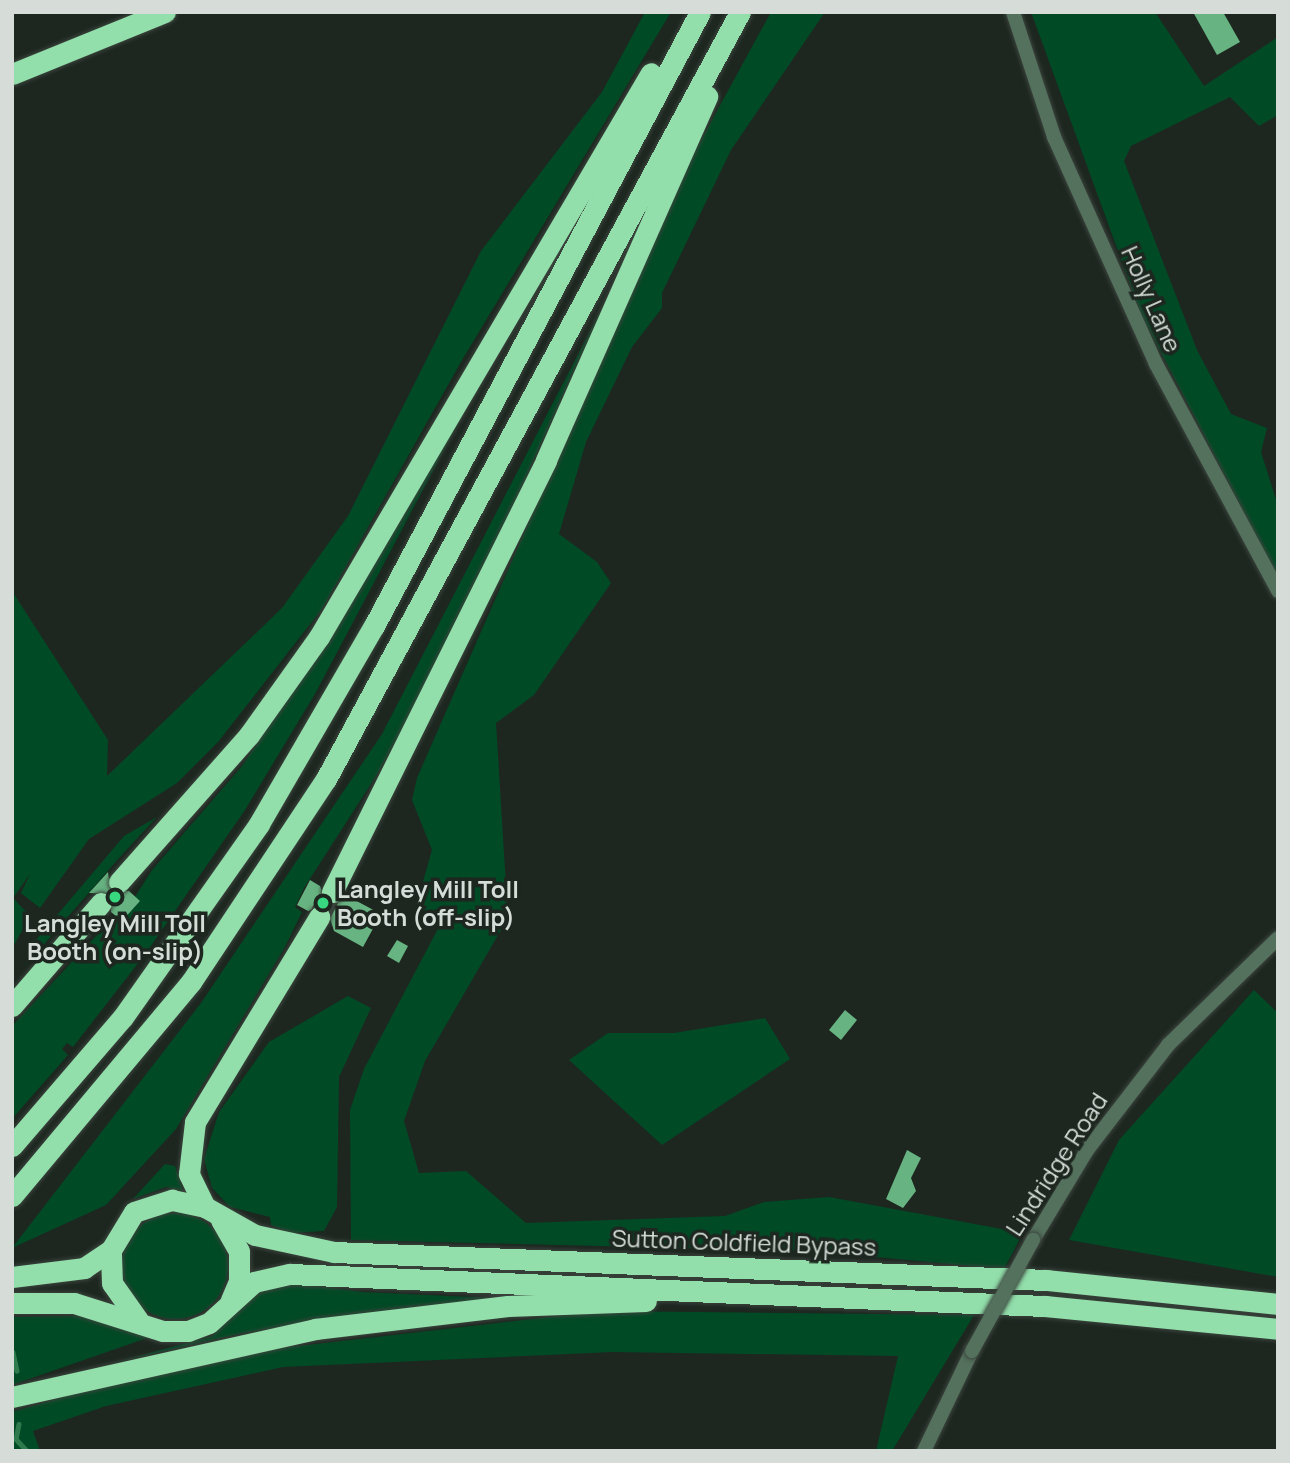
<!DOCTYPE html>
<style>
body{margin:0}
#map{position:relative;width:1290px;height:1463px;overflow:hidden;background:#1d2720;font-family:Manrope,sans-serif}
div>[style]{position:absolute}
.green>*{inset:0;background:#004a25}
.round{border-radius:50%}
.stream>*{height:4.5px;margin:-2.25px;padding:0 2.25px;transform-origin:2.25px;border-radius:2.25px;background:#2d7b4d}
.building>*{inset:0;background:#67b381}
.highway-tunnel>*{height:21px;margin-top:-10.5px;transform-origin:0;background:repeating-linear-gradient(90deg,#39423c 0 21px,transparent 0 31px)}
.roads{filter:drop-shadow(0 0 2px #3b443d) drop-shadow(0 0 2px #3b443d)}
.minor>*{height:14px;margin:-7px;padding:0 7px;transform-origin:7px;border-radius:7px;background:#54715d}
.highway>*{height:21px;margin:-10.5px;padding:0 10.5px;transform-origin:10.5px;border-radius:10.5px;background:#92dfab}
.bridges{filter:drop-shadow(0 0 2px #3b443d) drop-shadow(0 0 2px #3b443d)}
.minor-bridge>*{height:14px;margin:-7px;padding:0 7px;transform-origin:7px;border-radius:7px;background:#54715d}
.dots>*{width:19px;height:19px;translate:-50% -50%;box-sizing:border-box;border:4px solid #1d2720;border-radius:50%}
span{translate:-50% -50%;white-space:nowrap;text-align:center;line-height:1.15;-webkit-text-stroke:7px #1d2720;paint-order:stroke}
.street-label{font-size:24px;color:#d6ddd8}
.poi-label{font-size:24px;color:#d6ddd8;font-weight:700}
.left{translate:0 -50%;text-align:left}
.frame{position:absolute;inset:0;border:14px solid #d6ddd8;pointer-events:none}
</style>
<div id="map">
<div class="green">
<i style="clip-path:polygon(645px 12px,671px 12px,461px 362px,322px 609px,218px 742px,177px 783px,89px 839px,40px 908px,21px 893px,30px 874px,13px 898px,30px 916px,12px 949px,12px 591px,108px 740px,107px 776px,282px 608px,348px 516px,481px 251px,602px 92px)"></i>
<i style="clip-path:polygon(771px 12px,825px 12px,731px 150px,662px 293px,662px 308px,632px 347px,586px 442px,559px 534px,597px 562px,611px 583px,534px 695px,496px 723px,508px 918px,425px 1061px,404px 1121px,419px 1173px,466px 1171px,526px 1223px,725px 1216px,764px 1202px,829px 1197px,1023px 1233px,1004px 1269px,811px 1251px,351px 1240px,350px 1110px,364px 1069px,442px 921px,416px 906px,432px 850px,412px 800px,417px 778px,676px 186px)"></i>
<i style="clip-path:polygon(1031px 12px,1155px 12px,1204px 86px,1278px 37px,1278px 115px,1259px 126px,1230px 97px,1131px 146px,1124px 161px,1197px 350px,1231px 414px,1267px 428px,1261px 452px,1278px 506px,1278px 577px,1141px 314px)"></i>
<i style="clip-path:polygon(605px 302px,466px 610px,378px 773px,304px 888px,295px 907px,302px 912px,285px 947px,176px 1129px,106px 1205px,12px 1248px,201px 1003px,382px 734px)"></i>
<i style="clip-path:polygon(518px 310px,315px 694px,245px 810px,146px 953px,73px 1047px,67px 1043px,62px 1049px,68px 1055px,12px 1119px,12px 1026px,112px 919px,119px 922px,152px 870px,242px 766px,319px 652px)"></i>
<i style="clip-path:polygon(157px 817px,120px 857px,25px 966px,36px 940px,124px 836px)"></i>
<i style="clip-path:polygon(1254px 990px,1278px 1013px,1278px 1277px,1069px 1240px,1119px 1140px)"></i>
<i style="clip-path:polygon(348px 996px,371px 1008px,339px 1077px,337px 1207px,324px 1231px,291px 1233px,271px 1225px,270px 1217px,230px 1207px,212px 1188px,204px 1159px,219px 1112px,269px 1042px)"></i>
<i style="clip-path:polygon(765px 1018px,790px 1059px,662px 1145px,569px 1060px,608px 1033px,674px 1033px)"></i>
<i style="clip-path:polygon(165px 1164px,175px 1166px,183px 1191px,166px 1187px,133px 1199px)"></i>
<i class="round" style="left:122px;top:1213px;width:106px;height:106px"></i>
<i style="clip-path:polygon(284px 1282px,362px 1292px,515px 1299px,407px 1307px,243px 1333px,113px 1363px,212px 1336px,251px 1296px)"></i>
<i style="clip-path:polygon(602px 1311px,974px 1315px,892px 1451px,876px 1451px,898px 1356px,612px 1352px,283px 1367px,106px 1406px,33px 1431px,40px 1451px,12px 1451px,12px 1412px,131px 1377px,281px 1348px)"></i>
<i style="clip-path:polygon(80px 1316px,150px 1337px,12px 1385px,12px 1317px)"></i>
</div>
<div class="stream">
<i style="left:13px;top:1352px;width:19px;rotate:78deg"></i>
<i style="left:19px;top:1424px;width:15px;rotate:101deg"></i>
<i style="left:16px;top:1439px;width:16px;rotate:47deg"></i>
</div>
<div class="building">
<i style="clip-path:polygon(1193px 12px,1223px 12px,1240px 42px,1217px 55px)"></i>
<i style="clip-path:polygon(108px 872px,111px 892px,129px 891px,140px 901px,122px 921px,111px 912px,110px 894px,89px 893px)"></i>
<i style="clip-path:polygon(310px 880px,320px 886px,327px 904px,351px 898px,381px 914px,363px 947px,334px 931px,326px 906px,308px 911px,297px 905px)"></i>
<i style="clip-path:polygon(397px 940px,408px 946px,399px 963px,387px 956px)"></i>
<i style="clip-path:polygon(845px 1010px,857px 1020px,841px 1040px,829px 1030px)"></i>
<i style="clip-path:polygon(907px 1150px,921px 1158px,911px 1178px,916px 1191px,903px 1208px,886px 1199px)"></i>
</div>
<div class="highway-tunnel">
<i style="left:319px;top:917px;width:28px;rotate:-63deg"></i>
</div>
<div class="roads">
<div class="minor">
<i style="left:1013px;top:12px;width:132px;rotate:71.8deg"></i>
<i style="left:1054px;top:137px;width:249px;rotate:65.8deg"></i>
<i style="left:1156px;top:364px;width:258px;rotate:61.7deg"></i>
<i style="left:1033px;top:1240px;width:106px;rotate:-58.9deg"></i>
<i style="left:1088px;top:1149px;width:131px;rotate:-52.4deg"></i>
<i style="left:1168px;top:1045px;width:153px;rotate:-44.2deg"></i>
<i style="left:924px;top:1451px;width:111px;rotate:-64.4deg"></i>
</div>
<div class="highway">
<i style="left:12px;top:74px;width:165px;rotate:-22.1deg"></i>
<i style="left:119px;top:882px;width:196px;rotate:-48.5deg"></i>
<i style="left:249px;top:735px;width:120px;rotate:-54.5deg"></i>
<i style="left:319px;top:637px;width:654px;rotate:-59.52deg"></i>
<i style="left:332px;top:892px;width:482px;rotate:-63.6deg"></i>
<i style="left:546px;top:460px;width:398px;rotate:-66.1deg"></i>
<i style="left:12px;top:1006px;width:136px;rotate:-49.2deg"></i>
<i style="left:12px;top:1146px;width:170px;rotate:-49.3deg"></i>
<i style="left:123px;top:1017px;width:236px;rotate:-54.8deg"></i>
<i style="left:259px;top:824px;width:229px;rotate:-59.9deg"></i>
<i style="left:374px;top:626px;width:695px;rotate:-62.03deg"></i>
<i style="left:12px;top:1196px;width:279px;rotate:-50.1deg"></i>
<i style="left:191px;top:982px;width:244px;rotate:-56.4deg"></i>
<i style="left:326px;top:779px;width:872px;rotate:-61.64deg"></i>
<i style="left:205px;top:1207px;width:37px;rotate:-116deg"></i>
<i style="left:189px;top:1174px;width:52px;rotate:-83.4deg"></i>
<i style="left:195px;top:1122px;width:240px;rotate:-58.8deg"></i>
<i style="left:221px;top:1220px;width:36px;rotate:60deg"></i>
<i style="left:239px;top:1251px;width:30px;rotate:90deg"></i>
<i style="left:239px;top:1281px;width:21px;rotate:113deg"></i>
<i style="left:12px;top:1277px;width:73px;rotate:-7.1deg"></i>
<i style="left:84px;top:1268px;width:32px;rotate:-34deg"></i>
<i style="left:12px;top:1303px;width:62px"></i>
<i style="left:74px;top:1303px;width:93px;rotate:17.5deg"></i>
<i style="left:163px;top:1331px;width:25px"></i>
<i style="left:188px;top:1331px;width:22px;rotate:-21deg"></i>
<i style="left:209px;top:1323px;width:61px;rotate:-42.3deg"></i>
<i style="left:254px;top:1282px;width:37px;rotate:-13deg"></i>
<i style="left:290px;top:1274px;width:756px;rotate:2.43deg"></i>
<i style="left:1045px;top:1306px;width:234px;rotate:5.6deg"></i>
<i style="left:138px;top:1320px;width:45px;rotate:-125.1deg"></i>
<i style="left:112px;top:1283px;width:33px;rotate:-92deg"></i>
<i style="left:111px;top:1250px;width:44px;rotate:-58.8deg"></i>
<i style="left:134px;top:1212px;width:40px;rotate:-18deg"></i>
<i style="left:172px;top:1200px;width:34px;rotate:12deg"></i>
<i style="left:205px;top:1207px;width:57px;rotate:29.2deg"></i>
<i style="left:255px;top:1235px;width:81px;rotate:12.1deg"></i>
<i style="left:334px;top:1252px;width:713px;rotate:2.25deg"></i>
<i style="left:1046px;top:1280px;width:233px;rotate:5.9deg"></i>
<i style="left:12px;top:1397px;width:311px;rotate:-12.6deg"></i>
<i style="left:315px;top:1329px;width:194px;rotate:-6.8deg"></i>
<i style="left:508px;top:1306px;width:138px;rotate:-2.1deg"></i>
</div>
</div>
<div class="bridges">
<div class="minor-bridge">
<i style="left:972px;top:1351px;width:127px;rotate:-61.2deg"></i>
</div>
</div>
<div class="dots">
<i style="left:115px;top:897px;background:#37d880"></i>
<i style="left:323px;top:903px;background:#37d880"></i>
</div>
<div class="street-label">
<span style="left:1152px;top:299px;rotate:66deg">Holly Lane</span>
<span style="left:1056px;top:1164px;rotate:-57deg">Lindridge Road</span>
<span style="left:744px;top:1242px;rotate:2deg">Sutton Coldfield Bypass</span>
</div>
<div class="poi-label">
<span class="left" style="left:337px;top:903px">Langley Mill Toll<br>Booth (off-slip)</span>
<span style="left:115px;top:937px">Langley Mill Toll<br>Booth (on-slip)</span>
</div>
<div class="frame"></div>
</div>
